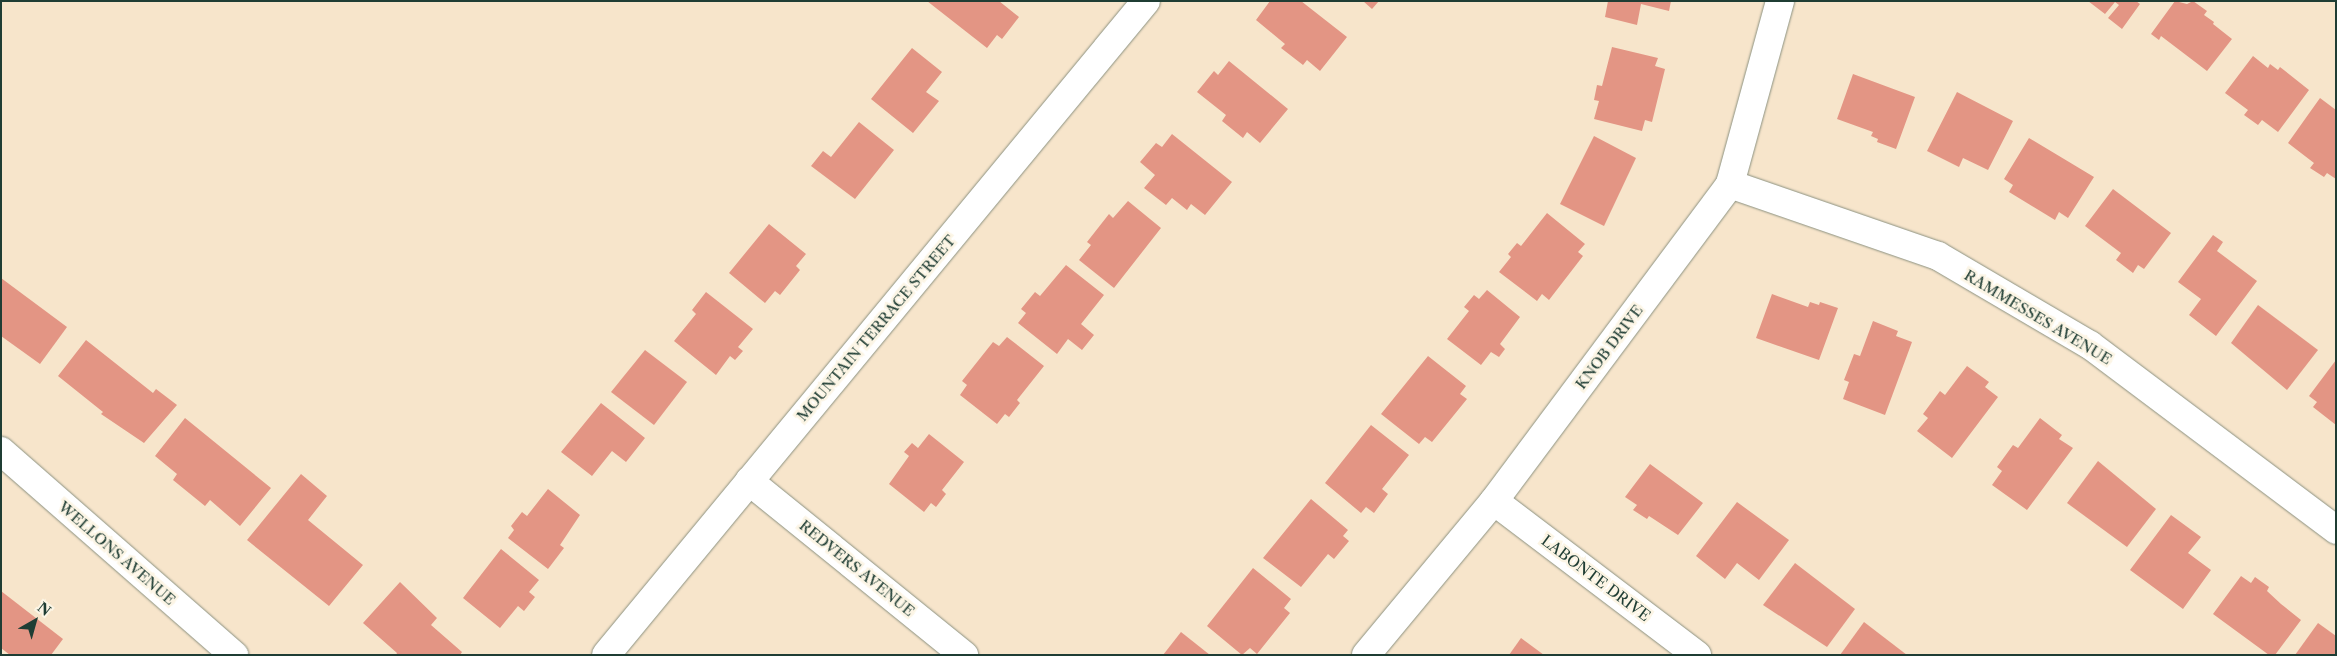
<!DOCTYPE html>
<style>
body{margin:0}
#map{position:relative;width:2337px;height:656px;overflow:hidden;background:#f7e5cb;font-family:"Libre Caslon Text",serif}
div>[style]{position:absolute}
.building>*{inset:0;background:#e39584}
.roads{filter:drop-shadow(0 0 1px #8b9180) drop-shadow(0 0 1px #8b9180)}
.minor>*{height:28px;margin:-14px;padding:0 14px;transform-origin:14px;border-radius:14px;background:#fff}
.tertiary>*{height:28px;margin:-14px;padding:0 14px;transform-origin:14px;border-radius:14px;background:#fff}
span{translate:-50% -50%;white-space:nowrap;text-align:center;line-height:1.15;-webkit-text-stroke:5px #fcf5e5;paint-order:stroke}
.street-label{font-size:15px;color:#1f3d34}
.frame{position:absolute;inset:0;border:2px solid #1f3d34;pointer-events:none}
.north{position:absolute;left:10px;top:596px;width:50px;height:50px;-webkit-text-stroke:4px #fcf5e5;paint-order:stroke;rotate:38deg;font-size:14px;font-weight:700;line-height:20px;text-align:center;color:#1f3d34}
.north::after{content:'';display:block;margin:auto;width:18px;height:22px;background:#1f3d34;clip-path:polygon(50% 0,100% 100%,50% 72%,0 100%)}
</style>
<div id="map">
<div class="building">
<i style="clip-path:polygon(927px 1px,999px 1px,1019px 17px,1002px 39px,997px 35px,987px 48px)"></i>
<i style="clip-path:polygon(1270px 1px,1301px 1px,1347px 37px,1320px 71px,1307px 60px,1303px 65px,1281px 48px,1285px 44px,1256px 20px)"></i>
<i style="clip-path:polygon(1363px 1px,1379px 1px,1372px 9px)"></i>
<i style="clip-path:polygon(1608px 1px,1671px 1px,1669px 11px,1641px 4px,1637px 25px,1605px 17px)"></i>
<i style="clip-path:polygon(2088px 1px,2136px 1px,2140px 4px,2122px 29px,2108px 18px,2119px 5px,2115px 2px,2105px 14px)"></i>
<i style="clip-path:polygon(2175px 1px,2187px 4px,2193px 1px,2207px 11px,2204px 15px,2214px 22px,2213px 24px,2232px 39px,2207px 71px,2161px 36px,2159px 40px,2151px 34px)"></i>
<i style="clip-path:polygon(1612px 47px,1658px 58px,1655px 66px,1665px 69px,1652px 122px,1645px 120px,1642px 131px,1594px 119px,1599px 101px,1594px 100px,1597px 85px,1602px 86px)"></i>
<i style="clip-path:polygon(912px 48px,942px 72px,926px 92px,939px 101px,913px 133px,871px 99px)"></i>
<i style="clip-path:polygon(2253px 56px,2268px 68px,2270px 64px,2278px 70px,2280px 67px,2309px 90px,2278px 132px,2262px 120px,2258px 125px,2244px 115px,2248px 110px,2225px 93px)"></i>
<i style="clip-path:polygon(1229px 61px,1288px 109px,1260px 143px,1247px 132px,1243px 138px,1222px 121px,1226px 115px,1197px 92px,1214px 71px,1218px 75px)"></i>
<i style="clip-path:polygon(1853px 74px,1915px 97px,1896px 149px,1877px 142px,1878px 139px,1871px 136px,1873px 132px,1837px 119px)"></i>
<i style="clip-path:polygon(1957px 92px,2013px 121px,1988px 170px,1963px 158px,1959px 167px,1927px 151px)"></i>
<i style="clip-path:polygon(2320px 98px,2336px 110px,2336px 179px,2327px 173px,2324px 177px,2310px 168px,2314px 163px,2288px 143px)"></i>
<i style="clip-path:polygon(859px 122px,894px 150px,855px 199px,811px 166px,823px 151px,831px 157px)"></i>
<i style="clip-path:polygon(1172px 134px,1232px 182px,1205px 215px,1191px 204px,1187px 210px,1172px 198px,1166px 205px,1144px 188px,1155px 175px,1140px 162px,1156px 143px,1162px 147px)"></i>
<i style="clip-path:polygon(1594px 136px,1636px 158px,1604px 226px,1560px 204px)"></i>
<i style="clip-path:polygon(2029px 138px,2094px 177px,2068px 218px,2059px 212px,2055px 220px,2009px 192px,2013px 185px,2004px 179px)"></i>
<i style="clip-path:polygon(2113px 189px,2171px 233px,2144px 269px,2138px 265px,2133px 273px,2116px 260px,2121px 253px,2085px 226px)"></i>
<i style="clip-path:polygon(1128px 201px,1161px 228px,1114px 288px,1079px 260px,1091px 245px,1087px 242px,1109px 214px,1113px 218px)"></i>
<i style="clip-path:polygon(1547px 213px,1585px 244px,1578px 252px,1583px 256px,1549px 300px,1542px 294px,1537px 301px,1499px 272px,1511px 257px,1508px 254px,1517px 243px,1521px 246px)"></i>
<i style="clip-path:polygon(769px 224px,806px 254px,796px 266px,800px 270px,780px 295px,775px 291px,765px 303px,729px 273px)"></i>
<i style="clip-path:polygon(2213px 235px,2223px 242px,2217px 251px,2257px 281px,2216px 336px,2189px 315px,2201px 299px,2178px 282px)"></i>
<i style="clip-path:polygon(1066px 265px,1104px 295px,1081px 324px,1094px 335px,1082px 350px,1068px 339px,1057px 354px,1018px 323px,1026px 313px,1021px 309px,1035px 292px,1040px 296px)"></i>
<i style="clip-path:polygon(1px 278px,67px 327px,40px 364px,1px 336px)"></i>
<i style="clip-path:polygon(1487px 290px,1520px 317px,1500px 344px,1505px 349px,1499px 357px,1491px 352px,1481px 365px,1447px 339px,1469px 311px,1464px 307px,1474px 295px,1479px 299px)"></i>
<i style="clip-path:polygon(706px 292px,753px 329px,738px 347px,743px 351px,735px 360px,730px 356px,716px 375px,674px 341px,696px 314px,692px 310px)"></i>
<i style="clip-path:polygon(1772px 294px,1808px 307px,1810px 302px,1819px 305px,1820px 302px,1838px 308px,1819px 360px,1756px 338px)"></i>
<i style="clip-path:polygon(2258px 305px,2318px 350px,2287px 390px,2231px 343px)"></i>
<i style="clip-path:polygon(1873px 321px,1898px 331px,1896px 336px,1912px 342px,1885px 415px,1843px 399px,1849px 382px,1844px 380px,1854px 354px,1860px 356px)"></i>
<i style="clip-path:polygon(1007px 337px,1044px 366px,1017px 400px,1020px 403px,1009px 417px,1005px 414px,997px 424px,960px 395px,967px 385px,962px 381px,993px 342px,999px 346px)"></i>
<i style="clip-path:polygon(86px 340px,153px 393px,156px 389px,177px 405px,144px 443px,101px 414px,103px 412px,58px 376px)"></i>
<i style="clip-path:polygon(645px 350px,687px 382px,654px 425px,611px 392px)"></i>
<i style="clip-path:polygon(1428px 356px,1466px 386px,1460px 394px,1467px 399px,1432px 442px,1425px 437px,1419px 444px,1381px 414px)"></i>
<i style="clip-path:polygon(2336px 360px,2336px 425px,2313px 407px,2317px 402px,2309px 396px)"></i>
<i style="clip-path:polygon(1967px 366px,1989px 382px,1985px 387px,1998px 397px,1952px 458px,1917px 431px,1928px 418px,1923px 414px,1940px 391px,1945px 395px)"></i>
<i style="clip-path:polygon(601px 403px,645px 438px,626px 462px,612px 451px,592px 476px,561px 452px)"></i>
<i style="clip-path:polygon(185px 418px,271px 488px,240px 526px,210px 500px,205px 506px,173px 480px,177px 474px,155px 456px)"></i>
<i style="clip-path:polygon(2040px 418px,2062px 435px,2059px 439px,2073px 448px,2027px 510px,1992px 485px,2002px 471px,1997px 467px,2013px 445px,2018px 448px)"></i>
<i style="clip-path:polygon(1371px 425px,1409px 455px,1382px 489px,1388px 494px,1374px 513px,1366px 507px,1361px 513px,1325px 483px)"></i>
<i style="clip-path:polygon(929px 434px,964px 462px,942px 490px,946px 494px,936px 507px,931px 503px,924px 512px,889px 484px,909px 456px,904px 452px,912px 443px,918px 448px)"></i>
<i style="clip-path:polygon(2098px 461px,2156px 509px,2127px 547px,2067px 503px)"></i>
<i style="clip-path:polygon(1650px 464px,1703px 503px,1678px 535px,1649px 516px,1647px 519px,1633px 510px,1637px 505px,1625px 497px)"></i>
<i style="clip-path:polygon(301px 474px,327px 496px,308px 520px,363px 565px,329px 606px,247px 540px)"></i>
<i style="clip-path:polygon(548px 489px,580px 515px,560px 545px,564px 548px,548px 569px,508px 538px,514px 530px,511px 526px,522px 512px,527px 516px)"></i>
<i style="clip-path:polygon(1311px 499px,1348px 530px,1343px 536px,1349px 541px,1334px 559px,1328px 554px,1301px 587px,1263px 558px)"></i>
<i style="clip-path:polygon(1737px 502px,1789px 540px,1759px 580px,1737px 563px,1725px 579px,1696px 556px)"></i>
<i style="clip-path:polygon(2171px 515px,2201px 537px,2188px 553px,2211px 570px,2183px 609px,2130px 570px)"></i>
<i style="clip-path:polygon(501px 549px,539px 580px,529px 592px,535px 597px,524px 611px,518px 606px,500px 628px,463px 598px)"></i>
<i style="clip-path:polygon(1795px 563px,1855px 609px,1827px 647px,1763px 605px)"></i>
<i style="clip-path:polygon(1253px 568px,1291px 599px,1284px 608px,1290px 613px,1257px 654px,1250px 648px,1242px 655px,1207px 626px)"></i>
<i style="clip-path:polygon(2241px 576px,2251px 583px,2255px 577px,2269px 587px,2267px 591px,2281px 604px,2301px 620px,2275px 655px,2269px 655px,2213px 614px)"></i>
<i style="clip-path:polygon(400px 582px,437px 618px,431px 625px,462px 652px,460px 655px,396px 655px,397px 653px,363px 623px)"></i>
<i style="clip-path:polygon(1px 591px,63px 639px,51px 655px,10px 655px,1px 648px)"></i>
<i style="clip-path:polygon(1864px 622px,1907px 655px,1840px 655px)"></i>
<i style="clip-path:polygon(2318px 623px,2336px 636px,2336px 655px,2295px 655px)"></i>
<i style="clip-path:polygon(1181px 632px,1210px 655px,1163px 655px)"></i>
<i style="clip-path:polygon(1521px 638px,1544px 655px,1509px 655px)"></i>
</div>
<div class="roads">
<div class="minor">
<i style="left:1730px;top:184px;width:220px;rotate:19.1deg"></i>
<i style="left:1938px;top:256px;width:176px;rotate:30.4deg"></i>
<i style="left:2090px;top:345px;width:308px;rotate:36.9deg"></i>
<i style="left:1px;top:451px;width:310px;rotate:41.2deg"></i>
<i style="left:749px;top:481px;width:277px;rotate:39deg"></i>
<i style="left:1494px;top:501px;width:255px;rotate:37.2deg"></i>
<i style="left:1366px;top:655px;width:200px;rotate:-50.3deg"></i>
<i style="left:1494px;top:501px;width:395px;rotate:-53.3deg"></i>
<i style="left:1730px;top:184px;width:190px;rotate:-74.7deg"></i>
</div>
<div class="tertiary">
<i style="left:606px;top:655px;width:848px;rotate:-50.45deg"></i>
</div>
</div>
<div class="street-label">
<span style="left:2038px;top:317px;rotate:31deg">RAMMESSES AVENUE</span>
<span style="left:876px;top:328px;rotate:-50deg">MOUNTAIN TERRACE STREET</span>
<span style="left:1609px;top:347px;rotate:-53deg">KNOB DRIVE</span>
<span style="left:117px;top:553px;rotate:41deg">WELLONS AVENUE</span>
<span style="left:857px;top:568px;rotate:39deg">REDVERS AVENUE</span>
<span style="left:1596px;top:578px;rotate:37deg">LABONTE DRIVE</span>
</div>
<div class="frame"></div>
<div class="north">N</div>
</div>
